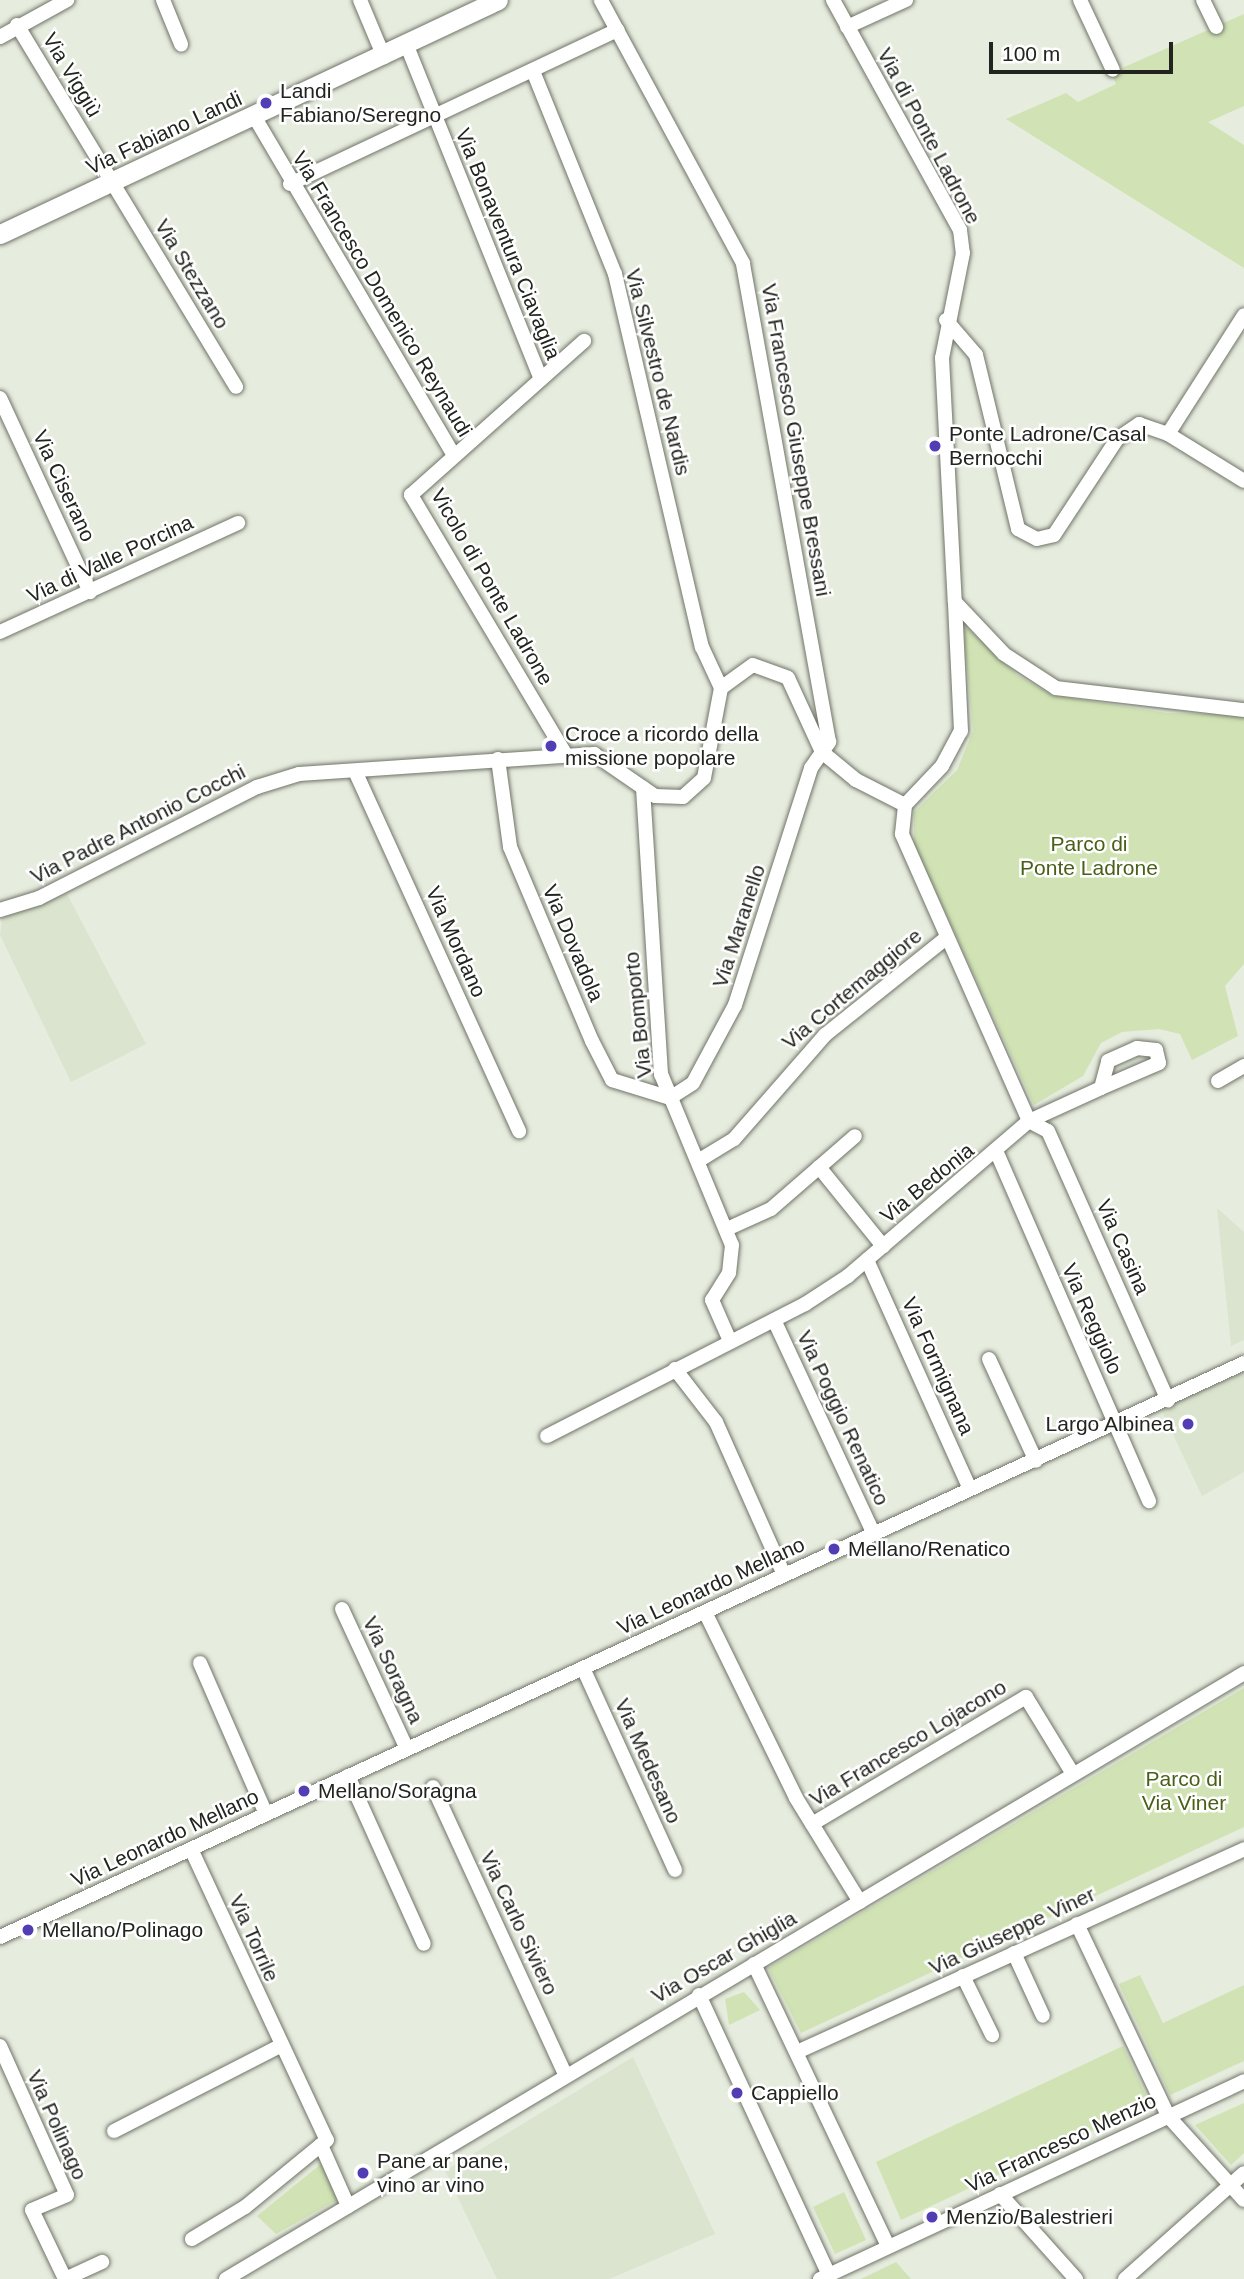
<!DOCTYPE html>
<meta charset="utf-8">
<style>
body{margin:0}
#map{position:relative;width:1244px;height:2279px;overflow:hidden;background:#e6ecde;font-family:Helvetica,sans-serif}
div>[style]{position:absolute}
.built>*{inset:0;background:#dbe4cf}
.green>*{inset:0;background:#d1e3b4}
.roads{filter:drop-shadow(0 0 2px #6f7468) drop-shadow(0 0 2px #6f7468)}
.street>*{height:14px;margin:-7px;padding:0 7px;transform-origin:7px;border-radius:7px;background:#fff}
.secondary>*{height:19px;margin:-9.5px;padding:0 9.5px;transform-origin:9.5px;border-radius:9.5px;background:#fff}
.dots>*{width:19px;height:19px;translate:-50% -50%;box-sizing:border-box;border:4px solid #fff;border-radius:50%}
span{translate:-50% -50%;white-space:nowrap;text-align:center;line-height:1.15;-webkit-text-stroke:5px #fff;paint-order:stroke}
.street-label{font-size:21px;color:#22241f}
.poi-label{font-size:21px;color:#22241f}
.left{translate:0 -50%;text-align:left}
.right{translate:-100% -50%;text-align:right}
.park-label{font-size:21px;color:#4a5f18}
.scale{position:absolute;left:989px;top:42px;width:184px;height:32px;box-sizing:border-box;border:4px solid #22241f;border-top:0;padding-left:9px;font-size:21px;line-height:24px;white-space:nowrap;color:#22241f;-webkit-text-stroke:5px #fff;paint-order:stroke}
</style>
<div id="map">
<div class="built">
<i style="clip-path:polygon(67px 894px,146px 1044px,71px 1082px,0 935px,3px 914px)"></i>
<i style="clip-path:polygon(1217px 1208px,1244px 1232px,1244px 1340px,1231px 1346px)"></i>
<i style="clip-path:polygon(1244px 1372px,1244px 1472px,1202px 1496px,1161px 1409px)"></i>
<i style="clip-path:polygon(633px 2057px,715px 2234px,609px 2279px,497px 2279px,445px 2171px)"></i>
</div>
<div class="green">
<i style="clip-path:polygon(1244px 14px,1244px 106px,1208px 122px,1244px 145px,1244px 268px,1006px 119px,1066px 93px,1078px 102px,1116px 84px,1111px 73px)"></i>
<i style="clip-path:polygon(963px 624px,1017px 675px,1052px 695px,1167px 713px,1244px 715px,1244px 964px,1225px 986px,1238px 1036px,1192px 1060px,1180px 1034px,1159px 1029px,1122px 1032px,1101px 1043px,1083px 1076px,1034px 1105px,914px 844px,914px 812px,957px 770px,973px 731px)"></i>
<i style="clip-path:polygon(1244px 1688px,1244px 1827px,801px 2033px,768px 1968px)"></i>
<i style="clip-path:polygon(1140px 1975px,1163px 2023px,1244px 1985px,1244px 2061px,1170px 2095px,1119px 1984px)"></i>
<i style="clip-path:polygon(744px 1992px,760px 2010px,729px 2025px,725px 1999px)"></i>
<i style="clip-path:polygon(1123px 2046px,1150px 2104px,901px 2220px,876px 2162px)"></i>
<i style="clip-path:polygon(1244px 2103px,1244px 2153px,1231px 2165px,1195px 2125px)"></i>
<i style="clip-path:polygon(321px 2164px,339px 2199px,276px 2234px,257px 2216px)"></i>
<i style="clip-path:polygon(844px 2192px,866px 2240px,835px 2254px,813px 2207px)"></i>
<i style="clip-path:polygon(896px 2262px,911px 2279px,861px 2279px)"></i>
</div>
<div class="roads">
<div class="street">
<i style="left:163px;top:0;width:48px;rotate:67.8deg"></i>
<i style="left:360px;top:0;width:62px;rotate:67.2deg"></i>
<i style="left:833px;top:0;width:263px;rotate:61.1deg"></i>
<i style="left:960px;top:230px;width:23px;rotate:83deg"></i>
<i style="left:963px;top:253px;width:107px;rotate:101.3deg"></i>
<i style="left:942px;top:358px;width:244px;rotate:87deg"></i>
<i style="left:955px;top:602px;width:71px;rotate:46.7deg"></i>
<i style="left:1004px;top:654px;width:62px;rotate:33.2deg"></i>
<i style="left:1056px;top:688px;width:189px;rotate:6.7deg"></i>
<i style="left:1080px;top:0;width:77px;rotate:64.8deg"></i>
<i style="left:1203px;top:0;width:30px;rotate:64deg"></i>
<i style="left:17px;top:25px;width:423px;rotate:58.8deg"></i>
<i style="left:847px;top:27px;width:65px;rotate:-24.6deg"></i>
<i style="left:0;top:37px;width:77px;rotate:-28.9deg"></i>
<i style="left:407px;top:46px;width:359px;rotate:68.1deg"></i>
<i style="left:533px;top:71px;width:219px;rotate:68deg"></i>
<i style="left:615px;top:274px;width:383px;rotate:76.9deg"></i>
<i style="left:702px;top:647px;width:45px;rotate:65.1deg"></i>
<i style="left:254px;top:116px;width:394px;rotate:59.5deg"></i>
<i style="left:290px;top:184px;width:362px;rotate:-25.2deg"></i>
<i style="left:946px;top:320px;width:46px;rotate:49.4deg"></i>
<i style="left:976px;top:355px;width:179px;rotate:76.4deg"></i>
<i style="left:1018px;top:529px;width:21px;rotate:28deg"></i>
<i style="left:1037px;top:539px;width:17px;rotate:-13deg"></i>
<i style="left:1054px;top:535px;width:115px;rotate:-56.7deg"></i>
<i style="left:1117px;top:439px;width:27px;rotate:-34deg"></i>
<i style="left:1139px;top:424px;width:31px;rotate:19deg"></i>
<i style="left:1168px;top:434px;width:89px;rotate:31.7deg"></i>
<i style="left:0;top:398px;width:214px;rotate:65.1deg"></i>
<i style="left:1168px;top:434px;width:141px;rotate:-57.4deg"></i>
<i style="left:0;top:632px;width:262px;rotate:-24.6deg"></i>
<i style="left:566px;top:755px;width:303px;rotate:-120.8deg"></i>
<i style="left:411px;top:495px;width:232px;rotate:-41.7deg"></i>
<i style="left:498px;top:759px;width:89px;rotate:82.2deg"></i>
<i style="left:510px;top:847px;width:211px;rotate:67.1deg"></i>
<i style="left:592px;top:1041px;width:44px;rotate:62.9deg"></i>
<i style="left:612px;top:1080px;width:61px;rotate:17.2deg"></i>
<i style="left:670px;top:1098px;width:27px;rotate:-33deg"></i>
<i style="left:693px;top:1083px;width:89px;rotate:-61.7deg"></i>
<i style="left:735px;top:1005px;width:249px;rotate:-72.2deg"></i>
<i style="left:811px;top:768px;width:32px;rotate:-55deg"></i>
<i style="left:829px;top:742px;width:487px;rotate:-100.2deg"></i>
<i style="left:743px;top:263px;width:299px;rotate:-118.4deg"></i>
<i style="left:355px;top:771px;width:396px;rotate:65.5deg"></i>
<i style="left:643px;top:788px;width:287px;rotate:86.4deg"></i>
<i style="left:661px;top:1074px;width:185px;rotate:67.5deg"></i>
<i style="left:732px;top:1245px;width:28px;rotate:96deg"></i>
<i style="left:729px;top:1273px;width:32px;rotate:122deg"></i>
<i style="left:712px;top:1300px;width:45px;rotate:66.3deg"></i>
<i style="left:0;top:910px;width:41px;rotate:-17.1deg"></i>
<i style="left:39px;top:898px;width:245px;rotate:-27deg"></i>
<i style="left:257px;top:787px;width:44px;rotate:-17.2deg"></i>
<i style="left:299px;top:774px;width:296px;rotate:-3.9deg"></i>
<i style="left:594px;top:754px;width:74px;rotate:34.5deg"></i>
<i style="left:655px;top:796px;width:28px;rotate:2deg"></i>
<i style="left:683px;top:797px;width:28px;rotate:-42deg"></i>
<i style="left:704px;top:778px;width:92px;rotate:-79.3deg"></i>
<i style="left:721px;top:688px;width:39px;rotate:-36deg"></i>
<i style="left:753px;top:665px;width:37px;rotate:20deg"></i>
<i style="left:788px;top:678px;width:81px;rotate:65.3deg"></i>
<i style="left:822px;top:752px;width:44px;rotate:39.5deg"></i>
<i style="left:856px;top:780px;width:55px;rotate:27deg"></i>
<i style="left:905px;top:805px;width:54px;rotate:-46.5deg"></i>
<i style="left:942px;top:766px;width:40px;rotate:-62deg"></i>
<i style="left:961px;top:731px;width:129px;rotate:-92.7deg"></i>
<i style="left:1137px;top:1048px;width:19px;rotate:6deg"></i>
<i style="left:1156px;top:1050px;width:13px;rotate:77deg"></i>
<i style="left:1159px;top:1063px;width:63px;rotate:156.7deg"></i>
<i style="left:1101px;top:1088px;width:28px;rotate:-75deg"></i>
<i style="left:1108px;top:1061px;width:32px;rotate:-24deg"></i>
<i style="left:1218px;top:1081px;width:30px;rotate:-30deg"></i>
<i style="left:1029px;top:1121px;width:21px;rotate:28deg"></i>
<i style="left:1048px;top:1131px;width:295px;rotate:66deg"></i>
<i style="left:1029px;top:1121px;width:79px;rotate:-24.6deg"></i>
<i style="left:997px;top:1153px;width:380px;rotate:66.4deg"></i>
<i style="left:698px;top:1161px;width:42px;rotate:-31.4deg"></i>
<i style="left:734px;top:1139px;width:138px;rotate:-48.8deg"></i>
<i style="left:825px;top:1035px;width:155px;rotate:-38.7deg"></i>
<i style="left:819px;top:1167px;width:102px;rotate:51deg"></i>
<i style="left:727px;top:1229px;width:48px;rotate:-24.4deg"></i>
<i style="left:771px;top:1209px;width:111px;rotate:-41deg"></i>
<i style="left:867px;top:1260px;width:251px;rotate:65.8deg"></i>
<i style="left:774px;top:1320px;width:236px;rotate:65deg"></i>
<i style="left:989px;top:1359px;width:112px;rotate:65.3deg"></i>
<i style="left:675px;top:1369px;width:67px;rotate:52.3deg"></i>
<i style="left:716px;top:1422px;width:167px;rotate:66deg"></i>
<i style="left:547px;top:1436px;width:290px;rotate:-27.1deg"></i>
<i style="left:805px;top:1304px;width:51px;rotate:-33.1deg"></i>
<i style="left:848px;top:1276px;width:238px;rotate:-40.6deg"></i>
<i style="left:1029px;top:1121px;width:314px;rotate:-113.9deg"></i>
<i style="left:902px;top:834px;width:29px;rotate:-84deg"></i>
<i style="left:342px;top:1609px;width:154px;rotate:65.1deg"></i>
<i style="left:705px;top:1612px;width:207px;rotate:63.9deg"></i>
<i style="left:796px;top:1798px;width:122px;rotate:58.4deg"></i>
<i style="left:200px;top:1663px;width:165px;rotate:66.4deg"></i>
<i style="left:583px;top:1668px;width:222px;rotate:65.5deg"></i>
<i style="left:348px;top:1776px;width:184px;rotate:65.7deg"></i>
<i style="left:433px;top:1787px;width:318px;rotate:65.3deg"></i>
<i style="left:812px;top:1824px;width:249px;rotate:-30.7deg"></i>
<i style="left:1026px;top:1697px;width:90px;rotate:58.6deg"></i>
<i style="left:191px;top:1849px;width:321px;rotate:65deg"></i>
<i style="left:327px;top:2140px;width:106px;rotate:140.7deg"></i>
<i style="left:245px;top:2207px;width:62px;rotate:148.9deg"></i>
<i style="left:1077px;top:1924px;width:212px;rotate:64.6deg"></i>
<i style="left:1168px;top:2116px;width:113px;rotate:47.9deg"></i>
<i style="left:0;top:1937px;width:1370px;rotate:-24.77deg"></i>
<i style="left:1014px;top:1953px;width:69px;rotate:65.3deg"></i>
<i style="left:754px;top:1964px;width:312px;rotate:64.6deg"></i>
<i style="left:963px;top:1976px;width:66px;rotate:63.8deg"></i>
<i style="left:699px;top:1995px;width:309px;rotate:65.1deg"></i>
<i style="left:0;top:2046px;width:163px;rotate:65.8deg"></i>
<i style="left:67px;top:2195px;width:38px;rotate:157deg"></i>
<i style="left:32px;top:2210px;width:76px;rotate:64.4deg"></i>
<i style="left:65px;top:2279px;width:41px;rotate:-24.7deg"></i>
<i style="left:797px;top:2052px;width:491px;rotate:-24.4deg"></i>
<i style="left:114px;top:2131px;width:186px;rotate:-27.1deg"></i>
<i style="left:321px;top:2145px;width:67px;rotate:66.1deg"></i>
<i style="left:1000px;top:2194px;width:114px;rotate:48.2deg"></i>
<i style="left:226px;top:2279px;width:1185px;rotate:-30.76deg"></i>
<i style="left:820px;top:2279px;width:468px;rotate:-25deg"></i>
<i style="left:1125px;top:2279px;width:159px;rotate:-41.7deg"></i>
</div>
<div class="secondary">
<i style="left:0;top:234px;width:550px;rotate:-25.17deg"></i>
</div>
</div>
<div class="dots">
<i style="left:266px;top:103px;background:#523db5"></i>
<i style="left:935px;top:446px;background:#523db5"></i>
<i style="left:551px;top:746px;background:#523db5"></i>
<i style="left:1188px;top:1424px;background:#523db5"></i>
<i style="left:834px;top:1549px;background:#523db5"></i>
<i style="left:304px;top:1791px;background:#523db5"></i>
<i style="left:28px;top:1930px;background:#523db5"></i>
<i style="left:737px;top:2093px;background:#523db5"></i>
<i style="left:363px;top:2173px;background:#523db5"></i>
<i style="left:932px;top:2217px;background:#523db5"></i>
</div>
<div class="street-label">
<span style="left:72px;top:75px;rotate:59deg">Via Viggiù</span>
<span style="left:164px;top:133px;rotate:-25deg">Via Fabiano Landi</span>
<span style="left:929px;top:136px;rotate:62deg">Via di Ponte Ladrone</span>
<span style="left:508px;top:244px;rotate:68deg">Via Bonaventura Ciavaglia</span>
<span style="left:192px;top:274px;rotate:59deg">Via Stezzano</span>
<span style="left:382px;top:294px;rotate:59deg">Via Francesco Domenico Reynaudi</span>
<span style="left:658px;top:372px;rotate:76deg">Via Silvestro de Nardis</span>
<span style="left:796px;top:440px;rotate:80deg">Via Francesco Giuseppe Bressani</span>
<span style="left:64px;top:486px;rotate:65deg">Via Ciserano</span>
<span style="left:110px;top:559px;rotate:-25deg">Via di Valle Porcina</span>
<span style="left:492px;top:587px;rotate:60deg">Vicolo di Ponte Ladrone</span>
<span style="left:138px;top:824px;rotate:-27deg">Via Padre Antonio Cocchi</span>
<span style="left:739px;top:926px;rotate:-72deg">Via Maranello</span>
<span style="left:456px;top:942px;rotate:66deg">Via Mordano</span>
<span style="left:573px;top:943px;rotate:67deg">Via Dovadola</span>
<span style="left:852px;top:989px;rotate:-40deg">Via Cortemaggiore</span>
<span style="left:638px;top:1015px;rotate:-96deg">Via Bomporto</span>
<span style="left:927px;top:1183px;rotate:-39deg">Via Bedonia</span>
<span style="left:1123px;top:1247px;rotate:66deg">Via Casina</span>
<span style="left:1092px;top:1319px;rotate:66deg">Via Reggiolo</span>
<span style="left:938px;top:1366px;rotate:66deg">Via Formignana</span>
<span style="left:843px;top:1418px;rotate:65deg">Via Poggio Renatico</span>
<span style="left:711px;top:1586px;rotate:-25deg">Via Leonardo Mellano</span>
<span style="left:393px;top:1670px;rotate:65deg">Via Soragna</span>
<span style="left:908px;top:1743px;rotate:-31deg">Via Francesco Lojacono</span>
<span style="left:648px;top:1761px;rotate:66deg">Via Medesano</span>
<span style="left:165px;top:1838px;rotate:-25deg">Via Leonardo Mellano</span>
<span style="left:519px;top:1923px;rotate:65deg">Via Carlo Siviero</span>
<span style="left:1012px;top:1931px;rotate:-25deg">Via Giuseppe Viner</span>
<span style="left:254px;top:1938px;rotate:66deg">Via Torrile</span>
<span style="left:724px;top:1957px;rotate:-30deg">Via Oscar Ghiglia</span>
<span style="left:57px;top:2125px;rotate:66deg">Via Polinago</span>
<span style="left:1061px;top:2143px;rotate:-25deg">Via Francesco Menzio</span>
</div>
<div class="poi-label">
<span class="left" style="left:280px;top:103px">Landi<br>Fabiano/Seregno</span>
<span class="left" style="left:949px;top:446px">Ponte Ladrone/Casal<br>Bernocchi</span>
<span class="left" style="left:565px;top:746px">Croce a ricordo della<br>missione popolare</span>
<span class="right" style="left:1174px;top:1424px">Largo Albinea</span>
<span class="left" style="left:848px;top:1549px">Mellano/Renatico</span>
<span class="left" style="left:318px;top:1791px">Mellano/Soragna</span>
<span class="left" style="left:42px;top:1930px">Mellano/Polinago</span>
<span class="left" style="left:751px;top:2093px">Cappiello</span>
<span class="left" style="left:377px;top:2173px">Pane ar pane,<br>vino ar vino</span>
<span class="left" style="left:946px;top:2217px">Menzio/Balestrieri</span>
</div>
<div class="park-label">
<span style="left:1089px;top:856px">Parco di<br>Ponte Ladrone</span>
<span style="left:1184px;top:1791px">Parco di<br>Via Viner</span>
</div>
<div class="scale">100 m</div>
</div>
